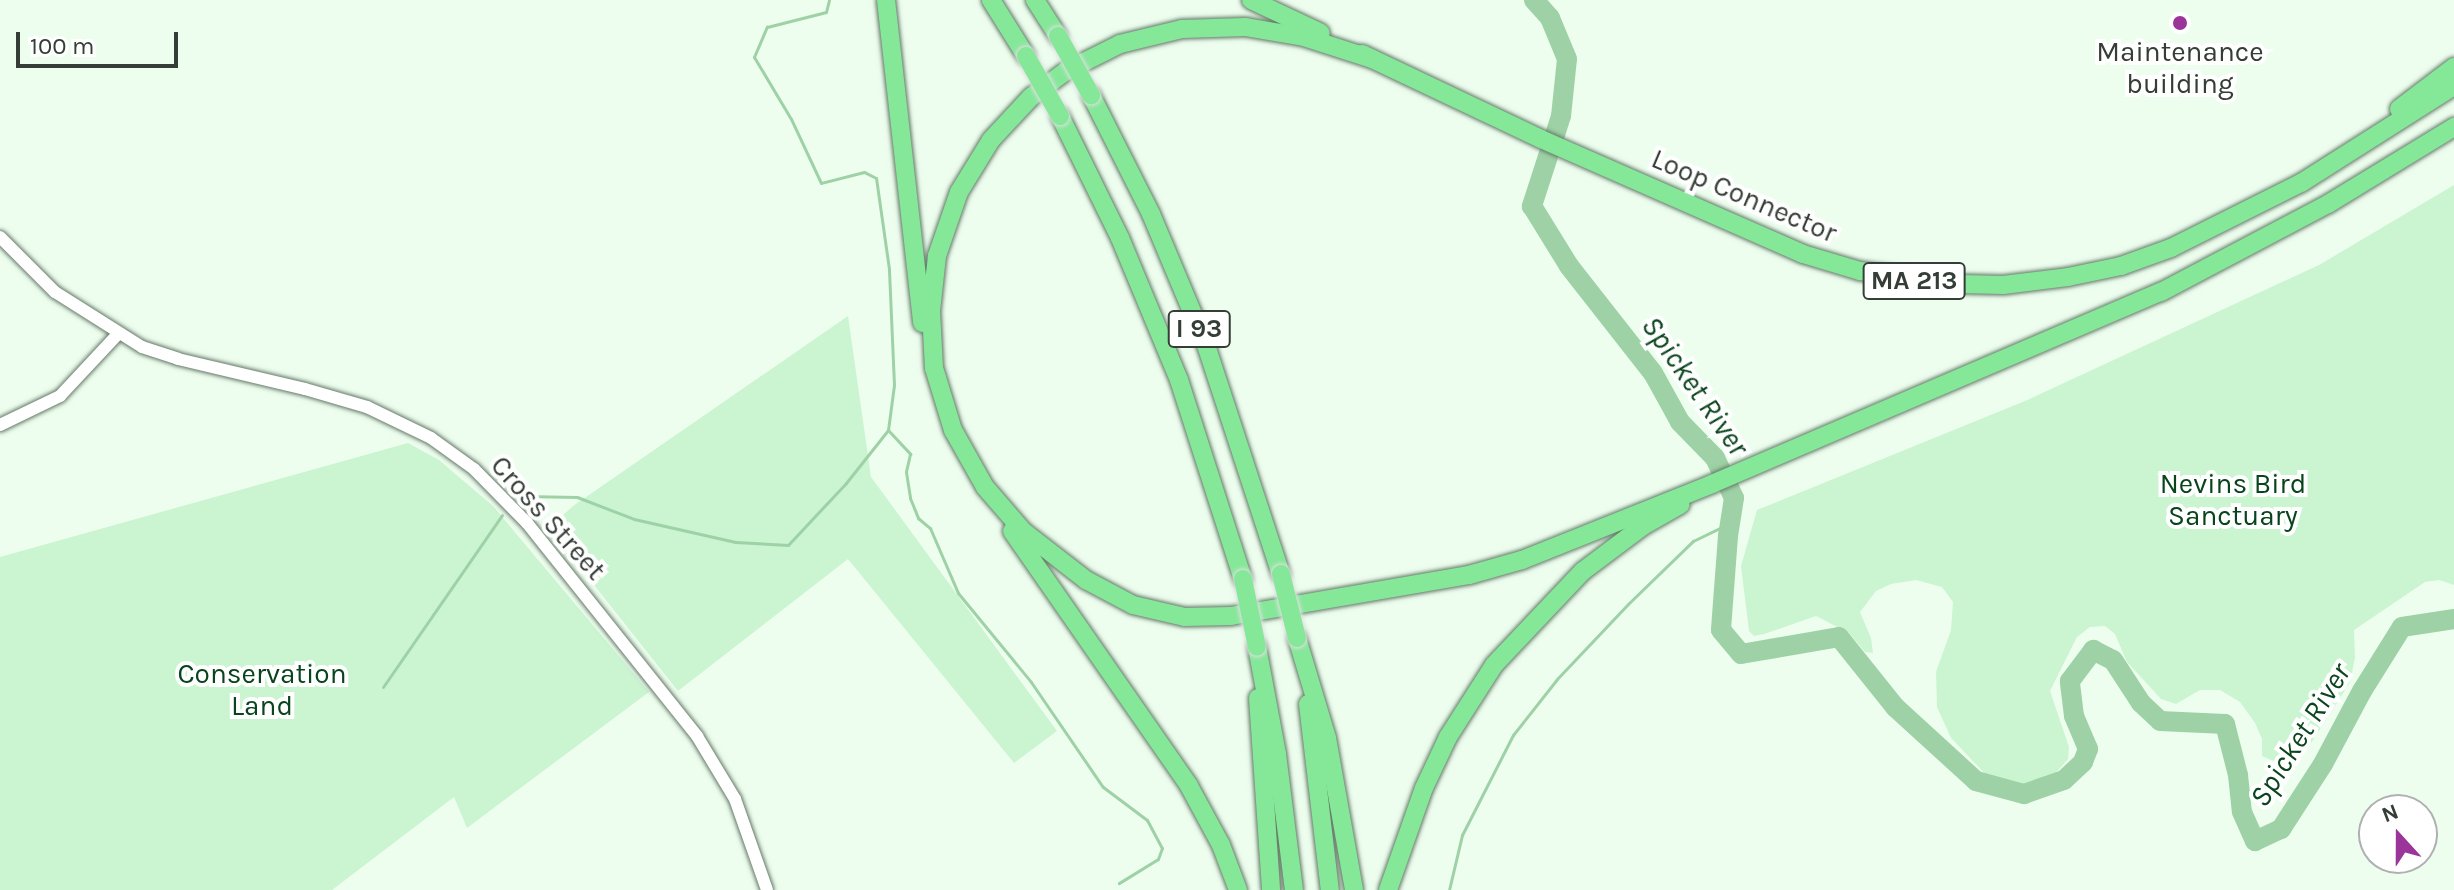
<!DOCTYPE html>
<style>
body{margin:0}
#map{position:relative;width:2454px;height:890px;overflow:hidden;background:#edfeef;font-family:Karla,sans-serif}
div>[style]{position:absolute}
.green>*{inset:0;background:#caf5d0}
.stream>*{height:3px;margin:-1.5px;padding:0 1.5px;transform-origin:1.5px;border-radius:1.5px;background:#9ed2a6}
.river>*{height:20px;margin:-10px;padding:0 10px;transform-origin:10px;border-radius:10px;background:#9ed2a6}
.roads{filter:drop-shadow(0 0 2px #657968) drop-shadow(0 0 2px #657968)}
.minor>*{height:12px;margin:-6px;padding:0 6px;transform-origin:6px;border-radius:6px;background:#fff}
.highway>*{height:18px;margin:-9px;padding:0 9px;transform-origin:9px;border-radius:9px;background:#85e899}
.bridges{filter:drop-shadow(0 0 2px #dfe0df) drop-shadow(0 0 2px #dfe0df)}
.highway-bridge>*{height:18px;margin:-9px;padding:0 9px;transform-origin:9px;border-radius:9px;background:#85e899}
.dots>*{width:22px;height:22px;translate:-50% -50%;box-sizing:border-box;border:4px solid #fff;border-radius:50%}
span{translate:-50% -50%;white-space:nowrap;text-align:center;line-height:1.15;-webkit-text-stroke:8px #fff;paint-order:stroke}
.shield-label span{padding:2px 6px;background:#fff;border:2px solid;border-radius:6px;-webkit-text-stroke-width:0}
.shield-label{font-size:26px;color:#343d36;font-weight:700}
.poi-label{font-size:28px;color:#343d36}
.street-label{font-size:28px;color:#343d36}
.park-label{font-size:28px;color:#09441c}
.water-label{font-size:30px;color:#0a451d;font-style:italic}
.north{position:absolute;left:2358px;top:794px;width:80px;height:80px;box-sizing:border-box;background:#fff;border:2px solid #aeb1af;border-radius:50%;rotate:339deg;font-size:22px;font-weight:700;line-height:32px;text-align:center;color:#343d36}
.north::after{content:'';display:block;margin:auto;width:28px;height:36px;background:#9c3599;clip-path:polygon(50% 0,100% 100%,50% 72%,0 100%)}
.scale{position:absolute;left:16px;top:32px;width:162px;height:36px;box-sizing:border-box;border:4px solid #343d36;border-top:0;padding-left:10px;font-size:24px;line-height:28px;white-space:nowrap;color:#343d36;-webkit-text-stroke:6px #fff;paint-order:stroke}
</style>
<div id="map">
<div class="green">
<i style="clip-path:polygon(2454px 185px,2454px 585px,2439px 580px,2425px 582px,2354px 630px,2355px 658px,2350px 682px,2294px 770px,2262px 756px,2262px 739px,2255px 723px,2240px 702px,2220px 690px,2200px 690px,2176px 704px,2161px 699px,2127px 662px,2115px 634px,2105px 626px,2090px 627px,2077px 637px,2050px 691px,2069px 747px,2068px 759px,2055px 774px,2033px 784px,2011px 785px,1990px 779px,1951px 738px,1937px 707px,1936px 672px,1951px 630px,1953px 602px,1942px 587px,1916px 580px,1891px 584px,1876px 591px,1860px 612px,1871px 638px,1873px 653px,1865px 652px,1849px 633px,1816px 616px,1764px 634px,1754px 636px,1749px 631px,1741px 566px,1757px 510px,2025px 401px,2319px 265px)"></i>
<i style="clip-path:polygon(848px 316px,871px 477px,1057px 731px,1014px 763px,848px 559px,678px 691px,549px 528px,573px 506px)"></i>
<i style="clip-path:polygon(408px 443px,439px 460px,493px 506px,649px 692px,467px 828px,454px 797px,332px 890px,0 890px,0 557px)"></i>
</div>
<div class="stream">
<i style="left:888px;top:430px;width:33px;rotate:47deg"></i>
<i style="left:910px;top:454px;width:18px;rotate:103deg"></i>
<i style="left:906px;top:472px;width:26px;rotate:81deg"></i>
<i style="left:910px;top:498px;width:22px;rotate:68deg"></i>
<i style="left:918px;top:518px;width:16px;rotate:40deg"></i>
<i style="left:930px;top:528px;width:71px;rotate:66.7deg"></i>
<i style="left:958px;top:593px;width:115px;rotate:50.6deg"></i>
<i style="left:1031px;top:682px;width:127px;rotate:55.6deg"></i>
<i style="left:1103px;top:787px;width:55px;rotate:36.9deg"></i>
<i style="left:1147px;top:820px;width:32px;rotate:62deg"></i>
<i style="left:1162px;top:848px;width:12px;rotate:110deg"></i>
<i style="left:1158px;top:859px;width:46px;rotate:148.4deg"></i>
<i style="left:524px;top:496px;width:53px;rotate:1.1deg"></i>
<i style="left:577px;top:497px;width:61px;rotate:21.1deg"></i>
<i style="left:634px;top:519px;width:104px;rotate:12.8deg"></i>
<i style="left:735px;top:542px;width:53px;rotate:3.2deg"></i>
<i style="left:788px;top:545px;width:85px;rotate:-46.9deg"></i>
<i style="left:846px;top:483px;width:68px;rotate:-51.6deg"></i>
<i style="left:888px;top:430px;width:45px;rotate:-82.4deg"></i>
<i style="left:894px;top:385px;width:116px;rotate:-92.5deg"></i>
<i style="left:889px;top:269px;width:92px;rotate:-98.1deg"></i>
<i style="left:876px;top:178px;width:13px;rotate:-153deg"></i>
<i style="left:864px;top:172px;width:44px;rotate:165.7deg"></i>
<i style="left:821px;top:183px;width:71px;rotate:-115.1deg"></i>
<i style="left:791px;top:119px;width:72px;rotate:-120.8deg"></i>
<i style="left:754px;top:57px;width:33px;rotate:-67deg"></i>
<i style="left:767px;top:27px;width:61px;rotate:-14.3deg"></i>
<i style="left:826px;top:12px;width:12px;rotate:-76deg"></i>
<i style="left:383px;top:687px;width:209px;rotate:-55.3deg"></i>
<i style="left:1449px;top:890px;width:57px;rotate:-76.7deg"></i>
<i style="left:1462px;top:835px;width:112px;rotate:-63deg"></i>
<i style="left:1513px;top:735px;width:71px;rotate:-51.8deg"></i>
<i style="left:1557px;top:679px;width:103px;rotate:-46.6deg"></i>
<i style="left:1628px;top:604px;width:91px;rotate:-44.1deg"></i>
<i style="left:1693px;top:541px;width:41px;rotate:-25.9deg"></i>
</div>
<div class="river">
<i style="left:1534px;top:0;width:24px;rotate:48deg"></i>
<i style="left:1550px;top:18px;width:44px;rotate:67.5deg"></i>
<i style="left:1567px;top:59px;width:57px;rotate:96deg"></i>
<i style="left:1561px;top:116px;width:95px;rotate:107.9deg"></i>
<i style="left:1532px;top:206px;width:70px;rotate:58.3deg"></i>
<i style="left:1569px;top:266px;width:136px;rotate:51.9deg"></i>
<i style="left:1653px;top:373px;width:56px;rotate:61.1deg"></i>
<i style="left:1680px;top:422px;width:50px;rotate:45.8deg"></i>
<i style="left:1715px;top:458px;width:44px;rotate:64.6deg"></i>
<i style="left:1734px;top:498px;width:38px;rotate:99deg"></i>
<i style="left:1728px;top:536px;width:94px;rotate:94.3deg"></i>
<i style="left:1721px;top:630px;width:31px;rotate:50deg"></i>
<i style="left:1741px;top:654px;width:99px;rotate:-9.8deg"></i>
<i style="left:1839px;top:637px;width:90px;rotate:51.3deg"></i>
<i style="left:1895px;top:707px;width:110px;rotate:42.4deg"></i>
<i style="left:1976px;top:781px;width:50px;rotate:15.2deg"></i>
<i style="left:2024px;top:794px;width:42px;rotate:-19.3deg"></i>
<i style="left:2064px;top:780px;width:26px;rotate:-43deg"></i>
<i style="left:2083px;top:762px;width:14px;rotate:-69deg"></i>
<i style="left:2088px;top:749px;width:36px;rotate:-113deg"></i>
<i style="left:2074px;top:716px;width:35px;rotate:-97deg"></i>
<i style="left:2070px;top:681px;width:39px;rotate:-53deg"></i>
<i style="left:2093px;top:650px;width:22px;rotate:27deg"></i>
<i style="left:2113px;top:660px;width:51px;rotate:56.9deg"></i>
<i style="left:2141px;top:703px;width:26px;rotate:43deg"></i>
<i style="left:2160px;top:721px;width:65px;rotate:2.6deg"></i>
<i style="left:2225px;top:724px;width:53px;rotate:75.7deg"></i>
<i style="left:2238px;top:775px;width:37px;rotate:84deg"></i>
<i style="left:2242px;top:812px;width:32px;rotate:66deg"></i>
<i style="left:2255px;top:841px;width:29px;rotate:-25deg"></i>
<i style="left:2281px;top:829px;width:77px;rotate:-57.1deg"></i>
<i style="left:2323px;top:764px;width:83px;rotate:-61.9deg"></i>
<i style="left:2362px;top:691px;width:75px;rotate:-58deg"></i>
<i style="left:2402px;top:627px;width:53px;rotate:-8.7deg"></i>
</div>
<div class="roads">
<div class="minor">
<i style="left:0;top:237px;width:78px;rotate:45deg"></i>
<i style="left:55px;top:292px;width:103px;rotate:32.3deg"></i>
<i style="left:142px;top:347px;width:38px;rotate:18deg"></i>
<i style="left:178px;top:359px;width:130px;rotate:13.3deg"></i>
<i style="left:305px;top:389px;width:65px;rotate:16.2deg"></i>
<i style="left:367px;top:407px;width:71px;rotate:25.8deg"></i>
<i style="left:431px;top:438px;width:53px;rotate:35.8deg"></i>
<i style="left:474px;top:469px;width:76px;rotate:45.5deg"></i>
<i style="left:527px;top:523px;width:273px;rotate:51.4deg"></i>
<i style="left:697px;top:736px;width:74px;rotate:58.9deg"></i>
<i style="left:735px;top:799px;width:96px;rotate:70.6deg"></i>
<i style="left:0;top:425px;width:67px;rotate:-25.8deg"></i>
<i style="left:60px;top:396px;width:85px;rotate:-46.9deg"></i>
</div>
<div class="highway">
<i style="left:886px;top:0;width:325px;rotate:83.6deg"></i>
<i style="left:991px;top:0;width:66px;rotate:58deg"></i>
<i style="left:1035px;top:0;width:43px;rotate:57.4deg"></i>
<i style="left:1251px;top:0;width:77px;rotate:25.2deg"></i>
<i style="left:1362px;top:54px;width:198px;rotate:25.4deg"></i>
<i style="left:1541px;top:139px;width:286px;rotate:23.7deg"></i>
<i style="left:1803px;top:254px;width:59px;rotate:16.6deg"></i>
<i style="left:1860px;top:271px;width:101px;rotate:7.4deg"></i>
<i style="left:1960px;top:284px;width:43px;rotate:1.3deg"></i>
<i style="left:2003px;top:285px;width:65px;rotate:-7deg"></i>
<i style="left:2068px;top:277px;width:54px;rotate:-11.7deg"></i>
<i style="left:2121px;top:266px;width:53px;rotate:-19.8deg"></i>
<i style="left:2171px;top:248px;width:145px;rotate:-26.6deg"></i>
<i style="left:2301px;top:183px;width:181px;rotate:-32.4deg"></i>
<i style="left:1372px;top:59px;width:71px;rotate:-162.1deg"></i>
<i style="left:1304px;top:37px;width:60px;rotate:-170.4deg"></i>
<i style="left:1245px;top:27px;width:63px;rotate:178.2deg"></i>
<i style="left:1182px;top:29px;width:64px;rotate:166.4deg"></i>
<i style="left:1120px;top:44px;width:60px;rotate:153.4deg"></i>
<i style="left:1066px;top:71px;width:44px;rotate:143.4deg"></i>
<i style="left:1031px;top:97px;width:59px;rotate:132.9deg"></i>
<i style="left:991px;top:140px;width:61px;rotate:121.6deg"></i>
<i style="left:959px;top:192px;width:68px;rotate:109deg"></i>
<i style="left:937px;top:256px;width:55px;rotate:96.2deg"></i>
<i style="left:931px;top:311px;width:57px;rotate:87deg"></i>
<i style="left:934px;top:368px;width:65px;rotate:73deg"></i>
<i style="left:953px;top:430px;width:65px;rotate:60.7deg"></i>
<i style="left:985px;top:487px;width:58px;rotate:49.2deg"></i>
<i style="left:1023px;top:531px;width:80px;rotate:37.9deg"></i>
<i style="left:1086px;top:580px;width:53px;rotate:28deg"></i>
<i style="left:1133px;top:605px;width:53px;rotate:13deg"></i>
<i style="left:1185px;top:617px;width:46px;rotate:-1.2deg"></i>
<i style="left:1231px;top:616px;width:242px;rotate:-9.8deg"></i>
<i style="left:1469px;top:575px;width:55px;rotate:-15.8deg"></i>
<i style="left:1522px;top:560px;width:205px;rotate:-21.8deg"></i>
<i style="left:1712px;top:484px;width:488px;rotate:-23.2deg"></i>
<i style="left:2161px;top:292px;width:189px;rotate:-27.8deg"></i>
<i style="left:2328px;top:204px;width:148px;rotate:-31.4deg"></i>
<i style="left:1091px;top:95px;width:133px;rotate:63.2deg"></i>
<i style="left:1151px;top:214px;width:142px;rotate:67.2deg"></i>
<i style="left:1206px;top:345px;width:241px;rotate:71.9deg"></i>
<i style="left:2399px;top:109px;width:69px;rotate:-37.4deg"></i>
<i style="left:1060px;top:116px;width:136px;rotate:63.8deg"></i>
<i style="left:1120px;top:238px;width:154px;rotate:67.4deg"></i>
<i style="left:1179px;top:380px;width:209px;rotate:72.2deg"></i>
<i style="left:1012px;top:531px;width:310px;rotate:55.2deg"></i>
<i style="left:1189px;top:786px;width:67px;rotate:61.5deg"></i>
<i style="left:1221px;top:845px;width:48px;rotate:69.3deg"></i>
<i style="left:1297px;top:638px;width:104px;rotate:73.3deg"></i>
<i style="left:1327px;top:738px;width:154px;rotate:79.9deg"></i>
<i style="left:1257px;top:647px;width:109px;rotate:79.4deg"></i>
<i style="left:1277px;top:754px;width:137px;rotate:82.9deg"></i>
<i style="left:1258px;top:698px;width:192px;rotate:86.1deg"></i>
<i style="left:1308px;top:704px;width:187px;rotate:83.3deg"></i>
<i style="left:1388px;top:890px;width:108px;rotate:-70.6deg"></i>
<i style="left:1424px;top:788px;width:56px;rotate:-64.8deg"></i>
<i style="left:1448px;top:737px;width:85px;rotate:-57.4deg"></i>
<i style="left:1494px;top:665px;width:129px;rotate:-46.6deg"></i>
<i style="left:1583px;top:571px;width:75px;rotate:-36.9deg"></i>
<i style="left:1643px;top:526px;width:43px;rotate:-29.6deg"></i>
</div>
</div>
<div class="bridges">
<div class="highway-bridge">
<i style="left:1058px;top:36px;width:68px;rotate:60.8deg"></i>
<i style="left:1026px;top:56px;width:69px;rotate:60.5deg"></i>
<i style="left:1281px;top:574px;width:66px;rotate:76deg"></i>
<i style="left:1243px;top:579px;width:69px;rotate:78.4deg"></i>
</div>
</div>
<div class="dots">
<i style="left:2180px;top:23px;background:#9c3599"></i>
</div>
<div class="shield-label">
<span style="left:1914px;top:281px">MA 213</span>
<span style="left:1199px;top:329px">I 93</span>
</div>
<div class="poi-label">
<span style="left:2180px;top:68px">Maintenance<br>building</span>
</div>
<div class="street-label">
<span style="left:1744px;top:196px;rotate:23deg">Loop Connector</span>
<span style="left:548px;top:518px;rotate:48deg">Cross Street</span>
</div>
<div class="park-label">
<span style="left:2233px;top:500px">Nevins Bird<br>Sanctuary</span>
<span style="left:262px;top:690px">Conservation<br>Land</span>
</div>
<div class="water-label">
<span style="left:1695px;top:386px;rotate:55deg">Spicket River</span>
<span style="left:2300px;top:735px;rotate:-58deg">Spicket River</span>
</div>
<div class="north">N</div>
<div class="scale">100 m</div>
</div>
